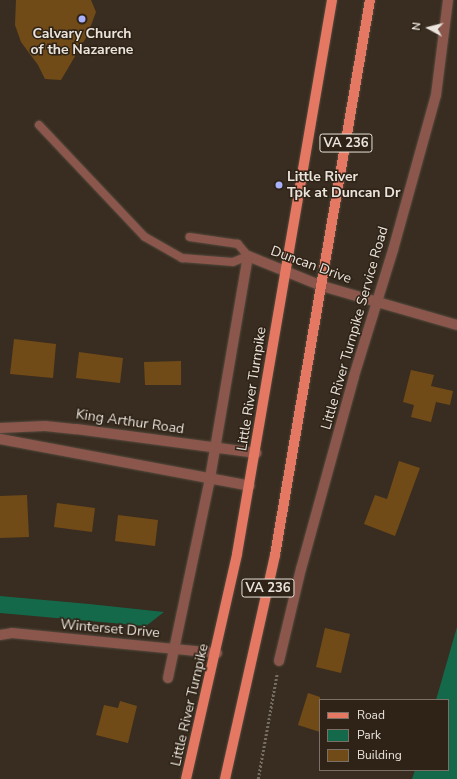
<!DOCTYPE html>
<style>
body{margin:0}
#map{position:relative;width:457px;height:779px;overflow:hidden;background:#382d20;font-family:"Nunito Sans",sans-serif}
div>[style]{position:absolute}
.green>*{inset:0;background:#14694b}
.building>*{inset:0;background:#714b17}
.path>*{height:2.5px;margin-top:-1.25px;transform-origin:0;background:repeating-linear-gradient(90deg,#776e63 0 2px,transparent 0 4px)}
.roads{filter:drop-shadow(0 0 1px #554a3e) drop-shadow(0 0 1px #554a3e)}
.service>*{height:8px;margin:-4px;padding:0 4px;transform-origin:4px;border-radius:4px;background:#8b564b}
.minor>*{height:10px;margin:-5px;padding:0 5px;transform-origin:5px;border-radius:5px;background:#8b564b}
.tertiary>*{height:10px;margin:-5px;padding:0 5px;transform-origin:5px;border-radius:5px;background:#8b564b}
.primary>*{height:10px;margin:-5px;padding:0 5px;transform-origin:5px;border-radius:5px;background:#e57863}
.dots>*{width:11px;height:11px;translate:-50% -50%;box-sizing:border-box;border:2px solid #2e2316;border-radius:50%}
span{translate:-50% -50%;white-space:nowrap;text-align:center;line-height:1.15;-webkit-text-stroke:3px #2e2316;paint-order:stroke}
.shield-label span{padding:1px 3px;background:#2e2316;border:1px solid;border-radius:3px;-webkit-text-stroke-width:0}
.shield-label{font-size:13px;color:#ebe4dc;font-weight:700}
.poi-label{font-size:14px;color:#ebe4dc;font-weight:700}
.left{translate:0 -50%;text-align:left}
.street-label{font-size:14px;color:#ebe4dc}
.legend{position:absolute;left:319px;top:699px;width:130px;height:72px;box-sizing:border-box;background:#2e2316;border:1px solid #7a7065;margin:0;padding:5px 7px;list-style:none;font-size:12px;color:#ebe4dc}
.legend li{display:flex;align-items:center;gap:8px;height:20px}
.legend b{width:20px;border:1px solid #7a7065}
.north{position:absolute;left:409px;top:8px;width:40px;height:40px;-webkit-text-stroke:3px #2e2316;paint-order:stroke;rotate:277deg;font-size:11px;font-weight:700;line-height:16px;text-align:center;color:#ebe4dc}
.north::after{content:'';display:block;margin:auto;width:14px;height:18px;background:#ebe4dc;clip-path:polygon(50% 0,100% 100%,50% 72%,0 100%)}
</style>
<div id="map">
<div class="green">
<i style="clip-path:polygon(0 596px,89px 604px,164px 612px,146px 626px,0 613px)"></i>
<i style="clip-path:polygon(457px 627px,457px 779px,412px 779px,415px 770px,448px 770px,448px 700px,436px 700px)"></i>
</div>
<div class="building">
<i style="clip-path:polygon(16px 0,91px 0,96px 12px,87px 36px,61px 80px,45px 79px,38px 65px,21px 42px,15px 25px)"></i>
<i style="clip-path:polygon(14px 339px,56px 344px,53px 378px,10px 374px)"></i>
<i style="clip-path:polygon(79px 352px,123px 358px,120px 383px,76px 378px)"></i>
<i style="clip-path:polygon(181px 361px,181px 385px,145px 385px,144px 362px)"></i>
<i style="clip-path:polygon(411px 370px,434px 375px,431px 386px,453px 391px,450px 405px,436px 402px,431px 422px,411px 417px,414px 405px,403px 402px)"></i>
<i style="clip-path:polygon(399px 461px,420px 468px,395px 536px,364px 524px,375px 495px,387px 499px)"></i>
<i style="clip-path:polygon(27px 495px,29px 537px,0 538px,0 496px)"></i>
<i style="clip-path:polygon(57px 503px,95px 508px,92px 532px,54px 527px)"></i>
<i style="clip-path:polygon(118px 515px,158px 520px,155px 546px,115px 541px)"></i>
<i style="clip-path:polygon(325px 628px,350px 634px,341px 673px,316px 667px)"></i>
<i style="clip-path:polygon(308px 693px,320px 697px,320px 732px,298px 725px)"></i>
<i style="clip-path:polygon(120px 701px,137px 706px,128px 743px,96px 735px,104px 705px,118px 708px)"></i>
</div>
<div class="path">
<i style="left:258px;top:779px;width:108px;rotate:-79.8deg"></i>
</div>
<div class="roads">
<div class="service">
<i style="left:39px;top:125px;width:154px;rotate:46.6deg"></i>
<i style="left:145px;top:237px;width:43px;rotate:29.6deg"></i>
<i style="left:182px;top:258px;width:51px;rotate:4.5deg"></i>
<i style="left:233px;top:262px;width:16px;rotate:-22deg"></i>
<i style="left:248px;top:256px;width:16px;rotate:-130deg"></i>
<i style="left:238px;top:244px;width:49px;rotate:-171.7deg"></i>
</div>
<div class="minor">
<i style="left:322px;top:286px;width:141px;rotate:16.1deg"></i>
<i style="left:0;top:635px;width:12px;rotate:-9deg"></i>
<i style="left:12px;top:633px;width:206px;rotate:5.6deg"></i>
<i style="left:279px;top:661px;width:95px;rotate:-76.6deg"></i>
<i style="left:301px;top:569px;width:200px;rotate:-74.6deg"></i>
<i style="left:354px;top:376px;width:132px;rotate:-72.8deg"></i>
<i style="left:393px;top:250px;width:161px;rotate:-74.5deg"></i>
<i style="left:436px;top:95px;width:96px;rotate:-82.8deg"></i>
<i style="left:168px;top:678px;width:204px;rotate:-78.1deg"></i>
</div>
<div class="tertiary">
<i style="left:0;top:428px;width:45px;rotate:-2.5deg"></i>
<i style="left:45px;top:426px;width:31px;rotate:6deg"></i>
<i style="left:76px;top:429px;width:182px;rotate:7.6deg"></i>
<i style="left:0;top:439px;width:254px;rotate:10.6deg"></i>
<i style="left:210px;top:478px;width:225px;rotate:-80.3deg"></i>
<i style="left:248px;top:256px;width:80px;rotate:22.1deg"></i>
</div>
<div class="primary">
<i style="left:186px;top:779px;width:231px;rotate:-77.2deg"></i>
<i style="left:237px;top:554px;width:562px;rotate:-80.27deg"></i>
<i style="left:225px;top:779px;width:230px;rotate:-77.4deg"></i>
<i style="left:275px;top:555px;width:563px;rotate:-80.29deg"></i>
</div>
</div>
<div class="dots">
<i style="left:82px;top:19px;background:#a9b0fc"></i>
<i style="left:279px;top:185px;background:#a9b0fc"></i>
</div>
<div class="shield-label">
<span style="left:346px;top:143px">VA 236</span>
<span style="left:268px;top:588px">VA 236</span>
</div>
<div class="poi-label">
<span style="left:82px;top:42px">Calvary Church<br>of the Nazarene</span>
<span class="left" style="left:287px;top:185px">Little River<br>Tpk at Duncan Dr</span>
</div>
<div class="street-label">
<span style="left:311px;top:265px;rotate:20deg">Duncan Drive</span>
<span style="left:355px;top:328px;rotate:-74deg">Little River Turnpike Service Road</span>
<span style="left:252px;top:389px;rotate:-81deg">Little River Turnpike</span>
<span style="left:130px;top:422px;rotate:8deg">King Arthur Road</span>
<span style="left:110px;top:629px;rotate:5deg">Winterset Drive</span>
<span style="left:190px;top:705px;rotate:-77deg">Little River Turnpike</span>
</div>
<ul class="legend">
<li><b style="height:5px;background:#e57863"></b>Road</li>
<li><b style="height:11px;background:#14694b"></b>Park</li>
<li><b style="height:11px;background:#714b17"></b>Building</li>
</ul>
<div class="north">N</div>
</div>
